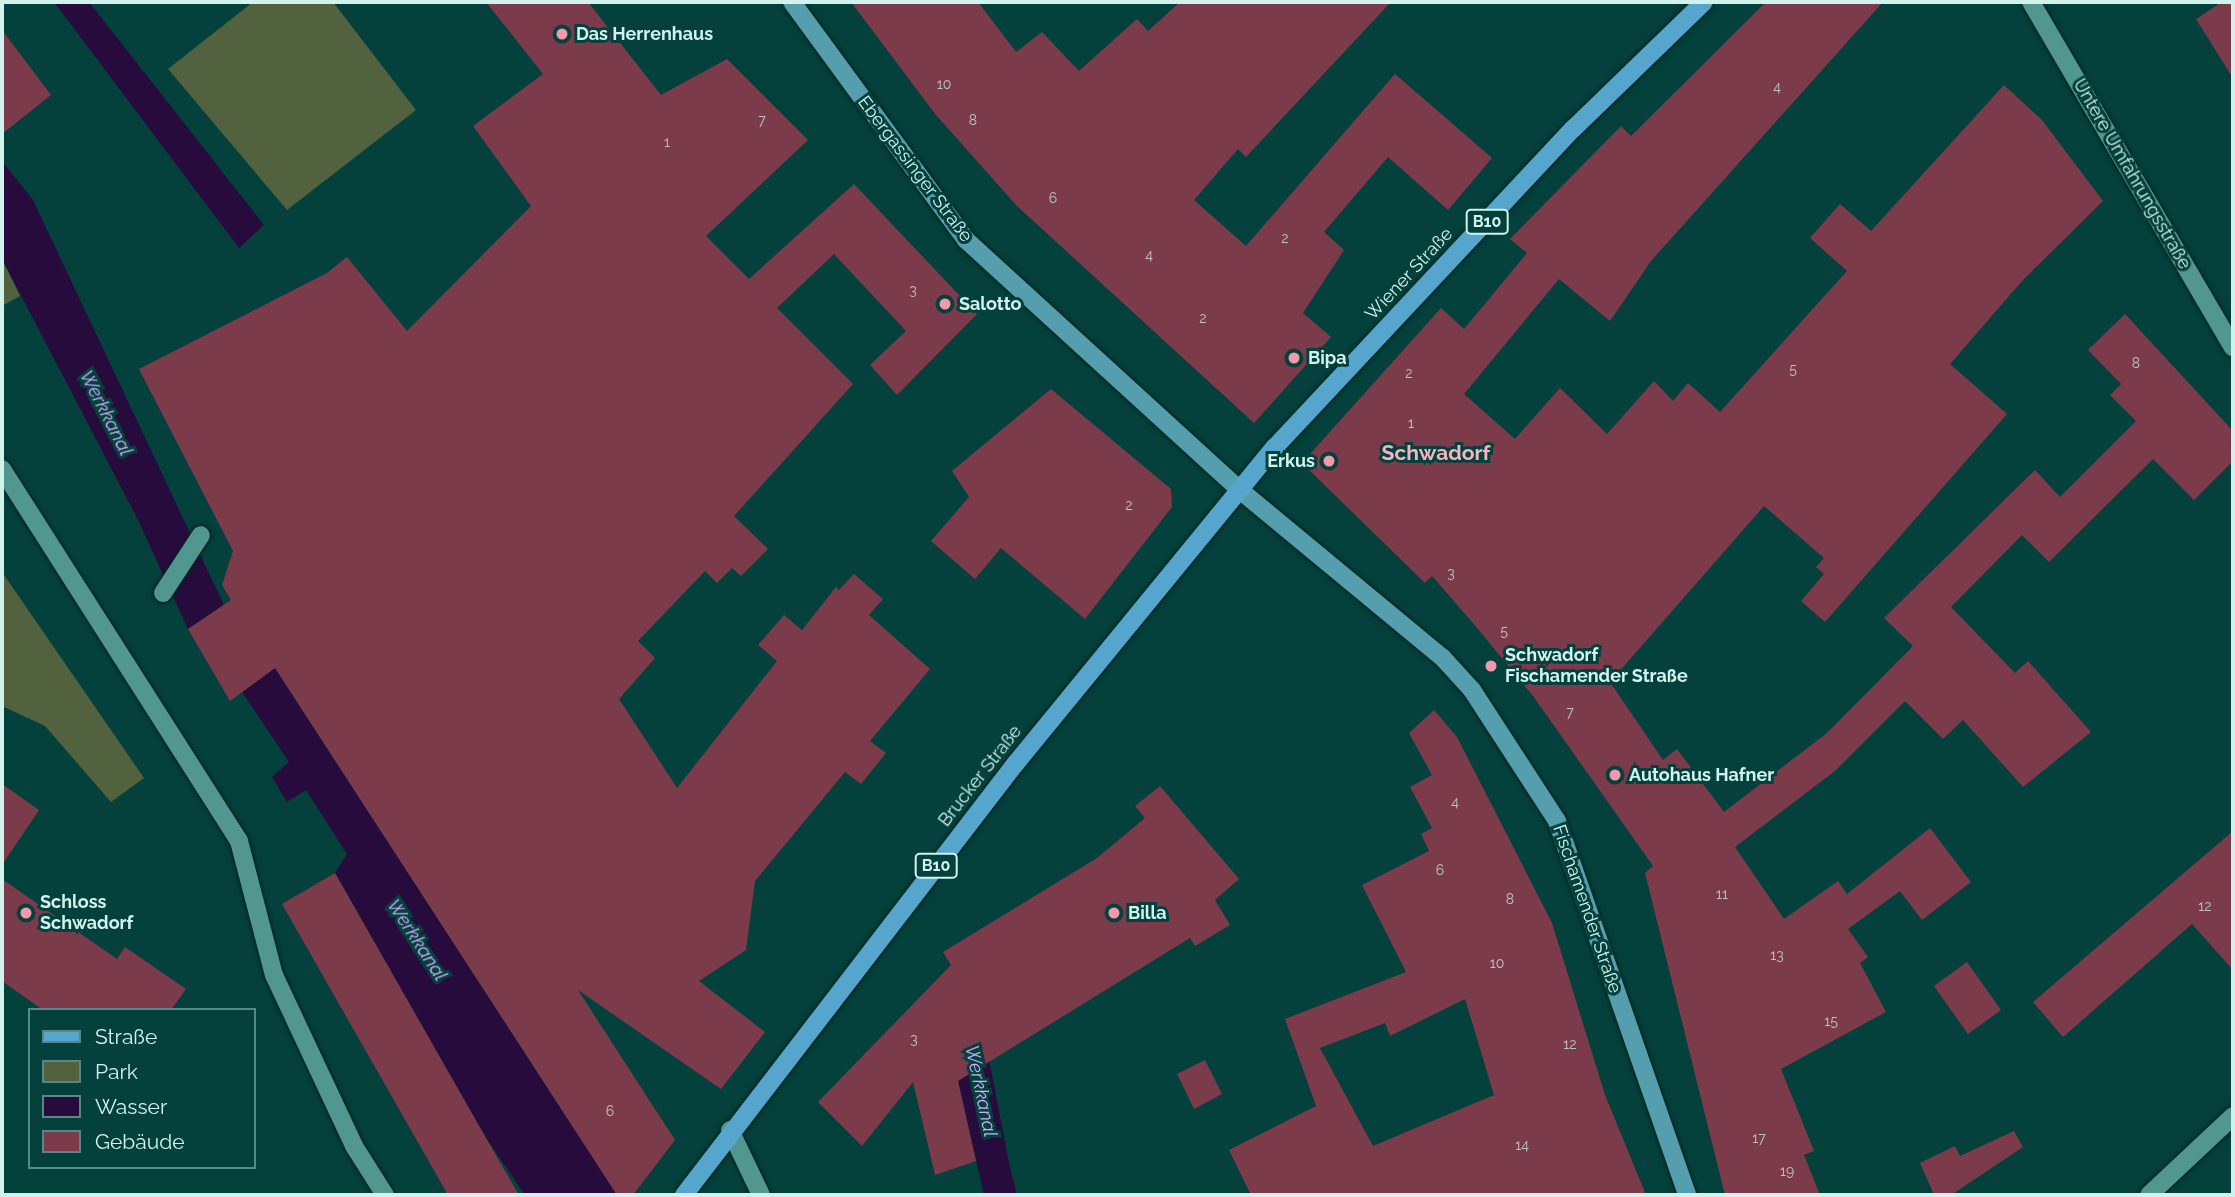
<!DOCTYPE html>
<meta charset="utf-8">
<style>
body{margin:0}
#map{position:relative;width:2235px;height:1197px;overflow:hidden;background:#05413c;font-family:Raleway,sans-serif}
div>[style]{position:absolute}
.green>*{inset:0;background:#52613e}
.water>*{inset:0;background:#270b3d}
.building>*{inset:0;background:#7c3b4b}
.roads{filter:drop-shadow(0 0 2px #002622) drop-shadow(0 0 2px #002622)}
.service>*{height:18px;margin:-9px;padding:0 9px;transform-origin:9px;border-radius:9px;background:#52978f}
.minor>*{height:18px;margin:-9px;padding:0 9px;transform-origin:9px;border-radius:9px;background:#52978f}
.secondary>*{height:18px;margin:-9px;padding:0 9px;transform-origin:9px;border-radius:9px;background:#549eae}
.primary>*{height:18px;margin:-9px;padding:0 9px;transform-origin:9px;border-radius:9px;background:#56a5cd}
.dots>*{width:19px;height:19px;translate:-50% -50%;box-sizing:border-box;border:4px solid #05413c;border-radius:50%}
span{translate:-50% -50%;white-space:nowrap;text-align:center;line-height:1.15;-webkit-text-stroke:6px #05413c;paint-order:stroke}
.number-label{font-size:14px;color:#bcc5c5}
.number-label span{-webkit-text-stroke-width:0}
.shield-label span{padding:2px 5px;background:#05413c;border:2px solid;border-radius:5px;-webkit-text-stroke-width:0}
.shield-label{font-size:16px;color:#d1f3ee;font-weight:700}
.poi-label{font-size:18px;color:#d1f3ee;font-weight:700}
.left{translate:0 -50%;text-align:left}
.right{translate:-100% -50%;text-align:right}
.street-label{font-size:18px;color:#d1f3ee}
.water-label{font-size:19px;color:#d4acfe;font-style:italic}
.quarter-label{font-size:21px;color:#f7b3c0;font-weight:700}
.frame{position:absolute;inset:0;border:4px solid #d1f3ee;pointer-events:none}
.legend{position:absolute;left:28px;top:1008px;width:228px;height:161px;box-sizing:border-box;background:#05413c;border:2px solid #578883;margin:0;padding:9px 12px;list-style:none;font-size:21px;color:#d1f3ee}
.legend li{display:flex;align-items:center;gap:14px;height:35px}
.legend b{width:35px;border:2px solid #578883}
</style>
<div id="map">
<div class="green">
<i style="clip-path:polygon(253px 2px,333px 2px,416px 110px,287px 210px,168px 69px)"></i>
<i style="clip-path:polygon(2px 259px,20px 296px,2px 306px)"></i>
<i style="clip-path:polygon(2px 572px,144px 778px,111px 802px,45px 726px,2px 706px)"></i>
</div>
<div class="water">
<i style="clip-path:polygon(54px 2px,89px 2px,264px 225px,239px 248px)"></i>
<i style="clip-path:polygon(2px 161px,33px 200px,224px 605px,188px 629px,137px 518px,2px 259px)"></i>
<i style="clip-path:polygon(275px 668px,617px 1195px,525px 1195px,486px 1138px,335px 873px,347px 854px,306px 790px,287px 802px,272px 777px,289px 762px,242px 692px)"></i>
<i style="clip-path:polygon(973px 976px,1009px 1163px,1017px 1195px,984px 1195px,939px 997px)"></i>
</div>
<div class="building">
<i style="clip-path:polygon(486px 2px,588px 2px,661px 95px,727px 59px,808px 140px,706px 236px,749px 279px,854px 184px,977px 314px,897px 395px,870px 365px,906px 331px,834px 254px,777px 308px,853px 384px,734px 516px,768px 549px,741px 576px,732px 568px,717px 583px,705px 571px,638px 641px,655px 658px,619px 699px,677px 788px,777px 661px,758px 645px,784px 615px,802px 630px,836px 587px,839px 590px,854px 574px,883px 599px,869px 615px,930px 669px,870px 741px,886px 753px,861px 784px,845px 772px,755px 881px,746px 950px,699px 981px,765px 1032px,721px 1089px,578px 990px,675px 1140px,633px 1195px,617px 1195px,275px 668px,230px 701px,188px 629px,231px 600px,222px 585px,233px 551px,139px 369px,327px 273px,347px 257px,407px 331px,531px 206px,473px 126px,543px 74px)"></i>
<i style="clip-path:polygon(851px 2px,978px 2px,1016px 52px,1042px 32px,1079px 71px,1137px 19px,1148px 31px,1180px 2px,1391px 2px,1246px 157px,1238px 149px,1194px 200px,1246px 246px,1395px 74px,1492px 158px,1448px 210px,1388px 157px,1324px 232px,1344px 250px,1303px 313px,1331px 337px,1254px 423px,1017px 206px,936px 115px)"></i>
<i style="clip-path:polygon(1766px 2px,1883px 2px,1651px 261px,1610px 321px,1559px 279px,1464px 394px,1515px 439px,1560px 388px,1607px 434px,1654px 381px,1673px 401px,1688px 383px,1720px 412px,1847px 271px,1810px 238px,1840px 204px,1871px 231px,2004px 85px,2042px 120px,2103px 201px,2023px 280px,1950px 364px,2007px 414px,1825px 622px,1801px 601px,1824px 574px,1816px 567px,1824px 558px,1764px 506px,1610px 682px,1663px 760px,1677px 749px,1724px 812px,1827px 733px,1913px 646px,1884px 618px,2035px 470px,2060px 497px,2136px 421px,2110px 395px,2121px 384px,2088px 350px,2125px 314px,2233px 431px,2233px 461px,2194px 500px,2153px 459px,2049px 562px,2022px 535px,1951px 607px,2015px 673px,2028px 661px,2091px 732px,2023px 787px,1963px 720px,1943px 739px,1905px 701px,1835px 771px,1735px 847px,1784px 919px,1838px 881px,1847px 894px,1930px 828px,1971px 882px,1922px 920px,1900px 891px,1848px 929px,1868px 957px,1860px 963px,1886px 1012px,1781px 1069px,1814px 1151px,1804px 1155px,1820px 1195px,1725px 1195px,1645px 873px,1653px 866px,1533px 696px,1473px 623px,1432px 576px,1425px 583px,1302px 463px,1441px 308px,1464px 329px,1527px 253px,1510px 239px,1621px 126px,1631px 136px)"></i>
<i style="clip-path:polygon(2222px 2px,2233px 2px,2233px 78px,2196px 19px)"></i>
<i style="clip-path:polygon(2px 30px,51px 95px,2px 134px)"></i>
<i style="clip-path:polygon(1051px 389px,1171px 489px,1172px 507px,1085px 619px,1001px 548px,975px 579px,931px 541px,969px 497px,952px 471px)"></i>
<i style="clip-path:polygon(evenodd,1434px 710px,1457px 737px,1552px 923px,1605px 1095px,1646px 1195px,1251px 1195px,1229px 1150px,1316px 1106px,1285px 1019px,1406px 972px,1362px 885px,1429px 851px,1421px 834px,1432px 828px,1410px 787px,1432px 775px,1409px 733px,1434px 710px,1465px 999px,1494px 1095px,1373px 1146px,1320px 1048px,1385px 1023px,1390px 1036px,1465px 999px)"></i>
<i style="clip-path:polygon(2px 784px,39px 810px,2px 865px)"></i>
<i style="clip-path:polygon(1160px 786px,1239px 879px,1215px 900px,1230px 925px,1195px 946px,1190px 938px,958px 1081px,976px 1161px,935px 1175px,913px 1082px,862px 1146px,818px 1102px,951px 965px,943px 952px,1097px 858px,1145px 818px,1135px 806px)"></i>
<i style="clip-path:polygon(2233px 831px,2233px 970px,2192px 924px,2063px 1037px,2033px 1002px)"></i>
<i style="clip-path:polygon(335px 873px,486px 1138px,519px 1195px,448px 1195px,282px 904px)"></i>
<i style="clip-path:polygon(2px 879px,117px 959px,125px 947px,186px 989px,171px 1010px,43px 1010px,2px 981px)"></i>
<i style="clip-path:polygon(1967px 962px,2001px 1010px,1968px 1034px,1934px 986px)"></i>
<i style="clip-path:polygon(1205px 1060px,1222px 1094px,1194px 1109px,1177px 1074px)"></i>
<i style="clip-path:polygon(2014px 1131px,2023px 1147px,1951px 1195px,1934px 1195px,1920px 1163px,1955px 1146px,1960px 1156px)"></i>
</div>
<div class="roads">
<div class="service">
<i style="left:2px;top:469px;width:441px;rotate:57.5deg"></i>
<i style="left:239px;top:841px;width:138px;rotate:75.4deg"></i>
<i style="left:274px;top:975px;width:189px;rotate:64.9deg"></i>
<i style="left:354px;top:1146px;width:58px;rotate:57.7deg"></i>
<i style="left:163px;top:593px;width:69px;rotate:-56.8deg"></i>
</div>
<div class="minor">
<i style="left:2031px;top:2px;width:400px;rotate:59.7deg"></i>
<i style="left:730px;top:1130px;width:72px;rotate:64.5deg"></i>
<i style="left:2149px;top:1195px;width:115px;rotate:-43.2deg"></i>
</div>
<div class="secondary">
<i style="left:792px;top:2px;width:295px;rotate:53.8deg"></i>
<i style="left:966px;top:240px;width:372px;rotate:42.4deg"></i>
<i style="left:1241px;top:491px;width:261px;rotate:39.6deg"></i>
<i style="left:1442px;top:657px;width:45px;rotate:47.7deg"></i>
<i style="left:1472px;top:690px;width:156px;rotate:57deg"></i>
<i style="left:1557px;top:821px;width:396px;rotate:70.8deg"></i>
</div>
<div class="primary">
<i style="left:684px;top:1195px;width:545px;rotate:-52.46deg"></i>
<i style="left:1016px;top:763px;width:409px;rotate:-50.7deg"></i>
<i style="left:1275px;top:447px;width:436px;rotate:-46.9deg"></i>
<i style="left:1573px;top:129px;width:182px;rotate:-44.1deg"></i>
</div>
</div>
<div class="dots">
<i style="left:562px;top:34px;background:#f29aac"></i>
<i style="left:945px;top:304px;background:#f29aac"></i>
<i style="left:1294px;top:358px;background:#f29aac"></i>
<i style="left:1329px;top:461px;background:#f29aac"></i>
<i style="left:1491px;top:666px;background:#f29aac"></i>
<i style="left:1615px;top:775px;background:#f29aac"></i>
<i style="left:26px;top:913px;background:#f29aac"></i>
<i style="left:1114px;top:913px;background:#f29aac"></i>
</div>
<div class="number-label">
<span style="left:944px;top:84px">10</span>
<span style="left:1777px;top:87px">4</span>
<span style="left:762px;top:120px">7</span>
<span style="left:973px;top:120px">8</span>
<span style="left:667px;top:142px">1</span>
<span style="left:1053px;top:198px">6</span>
<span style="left:1285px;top:238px">2</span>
<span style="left:1149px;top:255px">4</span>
<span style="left:913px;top:290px">3</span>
<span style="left:1203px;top:318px">2</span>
<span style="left:2136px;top:363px">8</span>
<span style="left:1793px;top:369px">5</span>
<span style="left:1409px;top:373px">2</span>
<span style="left:1411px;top:423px">1</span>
<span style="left:1129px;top:505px">2</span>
<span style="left:1451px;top:573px">3</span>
<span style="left:1504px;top:631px">5</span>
<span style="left:1570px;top:712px">7</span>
<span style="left:1455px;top:802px">4</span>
<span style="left:1440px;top:870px">6</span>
<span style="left:1722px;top:894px">11</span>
<span style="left:1510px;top:899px">8</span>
<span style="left:2205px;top:906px">12</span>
<span style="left:1777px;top:955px">13</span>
<span style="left:1497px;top:963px">10</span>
<span style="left:1831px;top:1021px">15</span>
<span style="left:914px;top:1039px">3</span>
<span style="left:1570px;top:1044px">12</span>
<span style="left:610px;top:1111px">6</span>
<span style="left:1759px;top:1138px">17</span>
<span style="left:1522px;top:1145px">14</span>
<span style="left:1787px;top:1171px">19</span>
</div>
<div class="shield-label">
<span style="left:1487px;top:222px">B10</span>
<span style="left:936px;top:866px">B10</span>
</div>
<div class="poi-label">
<span class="left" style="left:576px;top:34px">Das Herrenhaus</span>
<span class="left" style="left:959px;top:304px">Salotto</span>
<span class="left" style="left:1308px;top:358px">Bipa</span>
<span class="right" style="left:1315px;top:461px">Erkus</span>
<span class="left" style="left:1505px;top:666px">Schwadorf<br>Fischamender Straße</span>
<span class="left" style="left:1629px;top:775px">Autohaus Hafner</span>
<span class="left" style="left:40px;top:913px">Schloss<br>Schwadorf</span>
<span class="left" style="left:1128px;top:913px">Billa</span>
</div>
<div class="street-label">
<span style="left:915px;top:169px;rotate:53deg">Ebergassinger Straße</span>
<span style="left:2132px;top:174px;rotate:60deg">Untere Umfahrungsstraße</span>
<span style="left:1409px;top:274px;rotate:-47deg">Wiener Straße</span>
<span style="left:980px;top:776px;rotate:-52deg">Brucker Straße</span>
<span style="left:1587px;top:909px;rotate:71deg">Fischamender Straße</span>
</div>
<div class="water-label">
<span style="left:106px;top:413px;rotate:63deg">Werkkanal</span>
<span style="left:417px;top:940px;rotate:57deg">Werkkanal</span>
<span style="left:981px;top:1091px;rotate:78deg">Werkkanal</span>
</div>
<div class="quarter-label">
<span style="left:1436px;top:453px">Schwadorf</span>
</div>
<div class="frame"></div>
<ul class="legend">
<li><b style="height:9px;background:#56a5cd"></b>Straße</li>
<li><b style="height:19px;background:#52613e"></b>Park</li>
<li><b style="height:19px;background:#270b3d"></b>Wasser</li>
<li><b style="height:19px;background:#7c3b4b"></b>Gebäude</li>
</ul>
</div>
